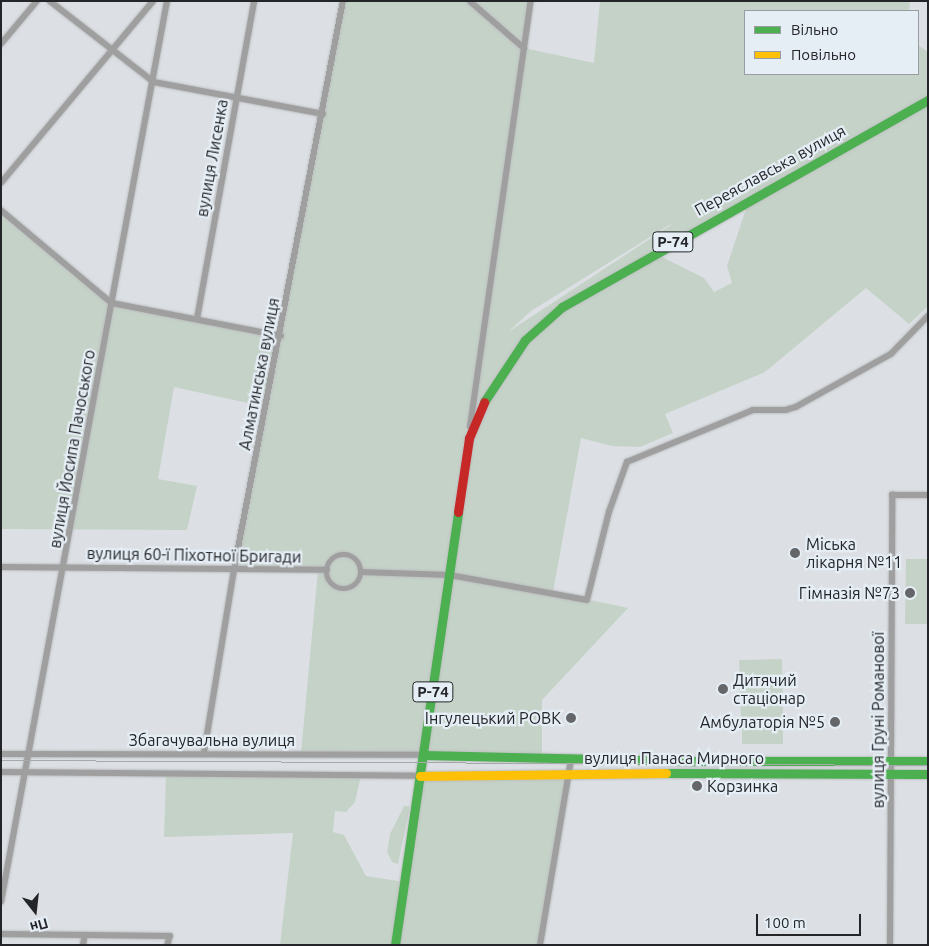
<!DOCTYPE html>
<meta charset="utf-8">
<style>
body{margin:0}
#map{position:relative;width:929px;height:946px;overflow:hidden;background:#dce0e4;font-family:Ubuntu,sans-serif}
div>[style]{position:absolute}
.green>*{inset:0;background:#c5d2c7}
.roads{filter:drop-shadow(0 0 1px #bcbec1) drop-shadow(0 0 1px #bcbec1)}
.street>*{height:5.5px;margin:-2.75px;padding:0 2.75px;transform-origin:2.75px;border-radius:2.75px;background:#9f9f9f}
.street>.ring{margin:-2.75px;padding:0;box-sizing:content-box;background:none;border:5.5px solid #9f9f9f;border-radius:50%}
.fast>*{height:9px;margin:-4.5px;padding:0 4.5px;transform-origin:4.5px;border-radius:4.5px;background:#4caf50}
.slow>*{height:9px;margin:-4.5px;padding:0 4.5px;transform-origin:4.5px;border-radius:4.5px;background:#ffc107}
.jam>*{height:9px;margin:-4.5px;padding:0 4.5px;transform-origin:4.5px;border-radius:4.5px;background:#c62828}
.tram>*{height:1px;margin:-0.5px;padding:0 0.5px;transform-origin:0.5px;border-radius:0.5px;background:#a6a9aa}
.dots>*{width:14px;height:14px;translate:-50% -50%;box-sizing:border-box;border:2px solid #e5edf5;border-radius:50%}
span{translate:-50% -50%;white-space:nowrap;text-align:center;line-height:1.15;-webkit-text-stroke:4.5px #e5edf5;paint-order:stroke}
.shield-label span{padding:1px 4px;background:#e5edf5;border:1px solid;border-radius:4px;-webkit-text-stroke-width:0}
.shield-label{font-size:15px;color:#232528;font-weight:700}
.street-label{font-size:16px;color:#232528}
.poi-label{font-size:16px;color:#232528}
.left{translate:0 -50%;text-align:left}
.right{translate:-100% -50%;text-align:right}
.frame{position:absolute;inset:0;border:2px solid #232528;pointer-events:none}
.legend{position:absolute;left:744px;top:10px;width:175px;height:65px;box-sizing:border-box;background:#e5edf5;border:1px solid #979da3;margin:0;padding:6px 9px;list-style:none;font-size:15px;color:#232528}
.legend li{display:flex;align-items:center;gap:10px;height:25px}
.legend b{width:25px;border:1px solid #979da3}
.north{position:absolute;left:10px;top:886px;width:50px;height:50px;-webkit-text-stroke:4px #e5edf5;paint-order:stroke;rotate:164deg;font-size:14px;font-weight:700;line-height:20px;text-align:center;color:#232528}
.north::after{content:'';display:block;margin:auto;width:18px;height:22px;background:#232528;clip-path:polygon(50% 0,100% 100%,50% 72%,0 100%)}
.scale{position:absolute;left:756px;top:914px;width:105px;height:22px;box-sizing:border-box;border:2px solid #232528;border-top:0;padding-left:6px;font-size:15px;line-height:18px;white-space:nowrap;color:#232528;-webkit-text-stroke:4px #e5edf5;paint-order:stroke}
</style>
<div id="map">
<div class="green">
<i style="clip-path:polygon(evenodd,343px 1px,531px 1px,524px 48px,594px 63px,600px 1px,910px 1px,909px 11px,745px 11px,745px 74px,918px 74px,918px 45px,928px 52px,928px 306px,909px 324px,866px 288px,765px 372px,665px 414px,673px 433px,640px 447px,612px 446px,581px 438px,553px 592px,628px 608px,542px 700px,542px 758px,301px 753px,318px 570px,234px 569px,266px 407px,174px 387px,158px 479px,197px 486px,187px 530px,1px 529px,1px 210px,112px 303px,281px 336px,343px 1px,749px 200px,727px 266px,732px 283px,714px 292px,704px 278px,654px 253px,749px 200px,343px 1px,671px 224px,671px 225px,508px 332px,531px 311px,671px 224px)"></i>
<i style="clip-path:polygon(906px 559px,928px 559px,928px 624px,905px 624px)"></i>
<i style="clip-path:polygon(782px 659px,783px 717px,741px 718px,739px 660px)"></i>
<i style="clip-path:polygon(742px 724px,783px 724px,783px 744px,742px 744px)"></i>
<i style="clip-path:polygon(166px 773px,361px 775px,355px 802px,346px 812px,335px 811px,333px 832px,344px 835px,366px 876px,404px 882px,420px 776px,568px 773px,540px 945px,280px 945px,293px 833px,164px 837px)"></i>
<i style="clip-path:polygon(404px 806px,409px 806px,409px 812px,398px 864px,392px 862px,387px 852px,390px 834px)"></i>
</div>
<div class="roads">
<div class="street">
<i style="left:50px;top:1px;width:132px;rotate:37.9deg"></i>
<i style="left:154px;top:82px;width:172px;rotate:10.7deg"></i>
<i style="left:470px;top:1px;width:72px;rotate:41deg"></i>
<i style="left:1px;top:44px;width:56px;rotate:-50.1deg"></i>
<i style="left:1px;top:183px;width:237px;rotate:-50.1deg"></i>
<i style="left:1px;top:210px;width:145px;rotate:40deg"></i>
<i style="left:112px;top:303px;width:172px;rotate:11deg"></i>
<i style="left:197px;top:319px;width:323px;rotate:-79.8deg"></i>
<i style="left:470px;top:427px;width:430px;rotate:-81.9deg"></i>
<i class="ring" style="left:327px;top:555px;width:28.5px;height:28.5px"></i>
<i style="left:1px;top:567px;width:326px;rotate:0.5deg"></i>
<i style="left:361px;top:572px;width:89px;rotate:1.9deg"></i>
<i style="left:450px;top:575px;width:139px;rotate:10.3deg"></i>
<i style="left:587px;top:600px;width:91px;rotate:-76deg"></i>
<i style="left:609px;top:512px;width:53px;rotate:-70.2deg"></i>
<i style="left:627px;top:462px;width:136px;rotate:-22.4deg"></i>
<i style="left:753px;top:410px;width:33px"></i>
<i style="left:786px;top:410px;width:10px;rotate:-17deg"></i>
<i style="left:796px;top:407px;width:109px;rotate:-29.2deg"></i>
<i style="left:891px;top:354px;width:53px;rotate:-45.8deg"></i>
<i style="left:204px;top:753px;width:186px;rotate:-80.7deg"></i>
<i style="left:234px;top:569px;width:578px;rotate:-79.14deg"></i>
<i style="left:1px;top:754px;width:423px;rotate:0.1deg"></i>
<i style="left:1px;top:772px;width:419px;rotate:0.5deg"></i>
<i style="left:1px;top:902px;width:916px;rotate:-79.56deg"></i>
<i style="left:1px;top:934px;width:169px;rotate:0.7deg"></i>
<i style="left:170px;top:936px;width:9px;rotate:103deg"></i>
<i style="left:83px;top:945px;width:10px;rotate:-79deg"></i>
<i style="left:540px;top:945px;width:189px;rotate:-80.5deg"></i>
<i style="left:890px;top:945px;width:450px;rotate:-89.7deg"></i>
<i style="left:892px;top:495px;width:36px"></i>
</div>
<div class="fast">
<i style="left:484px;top:402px;width:74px;rotate:-56.5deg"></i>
<i style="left:525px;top:340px;width:50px;rotate:-41.7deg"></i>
<i style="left:562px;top:307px;width:420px;rotate:-29.5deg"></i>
<i style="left:424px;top:755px;width:273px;rotate:1.3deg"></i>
<i style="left:697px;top:761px;width:231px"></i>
<i style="left:666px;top:773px;width:262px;rotate:0.2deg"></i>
<i style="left:395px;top:945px;width:438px;rotate:-81.7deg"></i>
</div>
<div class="slow">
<i style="left:420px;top:776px;width:246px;rotate:-0.7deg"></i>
</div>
<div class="jam">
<i style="left:458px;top:512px;width:75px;rotate:-81.5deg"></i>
<i style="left:469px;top:438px;width:39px;rotate:-67deg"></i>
</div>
</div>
<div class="tram">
<i style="left:1px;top:760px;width:927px;rotate:0.31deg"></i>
</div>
<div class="dots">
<i style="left:795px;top:553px;background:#64666a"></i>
<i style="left:910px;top:593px;background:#64666a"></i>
<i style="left:723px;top:689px;background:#64666a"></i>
<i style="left:571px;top:718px;background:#64666a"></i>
<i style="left:835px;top:722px;background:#64666a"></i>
<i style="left:697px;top:786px;background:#64666a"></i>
</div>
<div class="shield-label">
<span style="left:673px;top:242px">Р-74</span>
<span style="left:433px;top:692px">Р-74</span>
</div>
<div class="street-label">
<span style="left:212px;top:158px;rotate:-80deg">вулиця Лисенка</span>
<span style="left:770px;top:170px;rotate:-29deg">Переяславська вулиця</span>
<span style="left:259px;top:374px;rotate:-79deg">Алматинська вулиця</span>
<span style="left:72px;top:449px;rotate:-80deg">вулиця Йосипа Пачоського</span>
<span style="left:194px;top:555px;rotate:1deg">вулиця 60-ї Піхотної Бригади</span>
<span style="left:878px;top:720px;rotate:-90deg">вулиця Груні Романової</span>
<span style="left:212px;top:740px">Збагачувальна вулиця</span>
<span style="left:674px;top:758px">вулиця Панаса Мирного</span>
</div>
<div class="poi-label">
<span class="left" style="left:806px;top:553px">Міська<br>лікарня №11</span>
<span class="right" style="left:900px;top:593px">Гімназія №73</span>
<span class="left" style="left:733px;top:689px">Дитячий<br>стаціонар</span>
<span class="right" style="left:561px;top:718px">Інгулецький РОВК</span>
<span class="right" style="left:825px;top:722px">Амбулаторія №5</span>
<span class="left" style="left:707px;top:786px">Корзинка</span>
</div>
<div class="frame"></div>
<ul class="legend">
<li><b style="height:6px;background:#4caf50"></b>Вільно</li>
<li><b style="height:6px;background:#ffc107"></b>Повільно</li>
</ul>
<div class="north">Пн</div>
<div class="scale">100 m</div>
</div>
